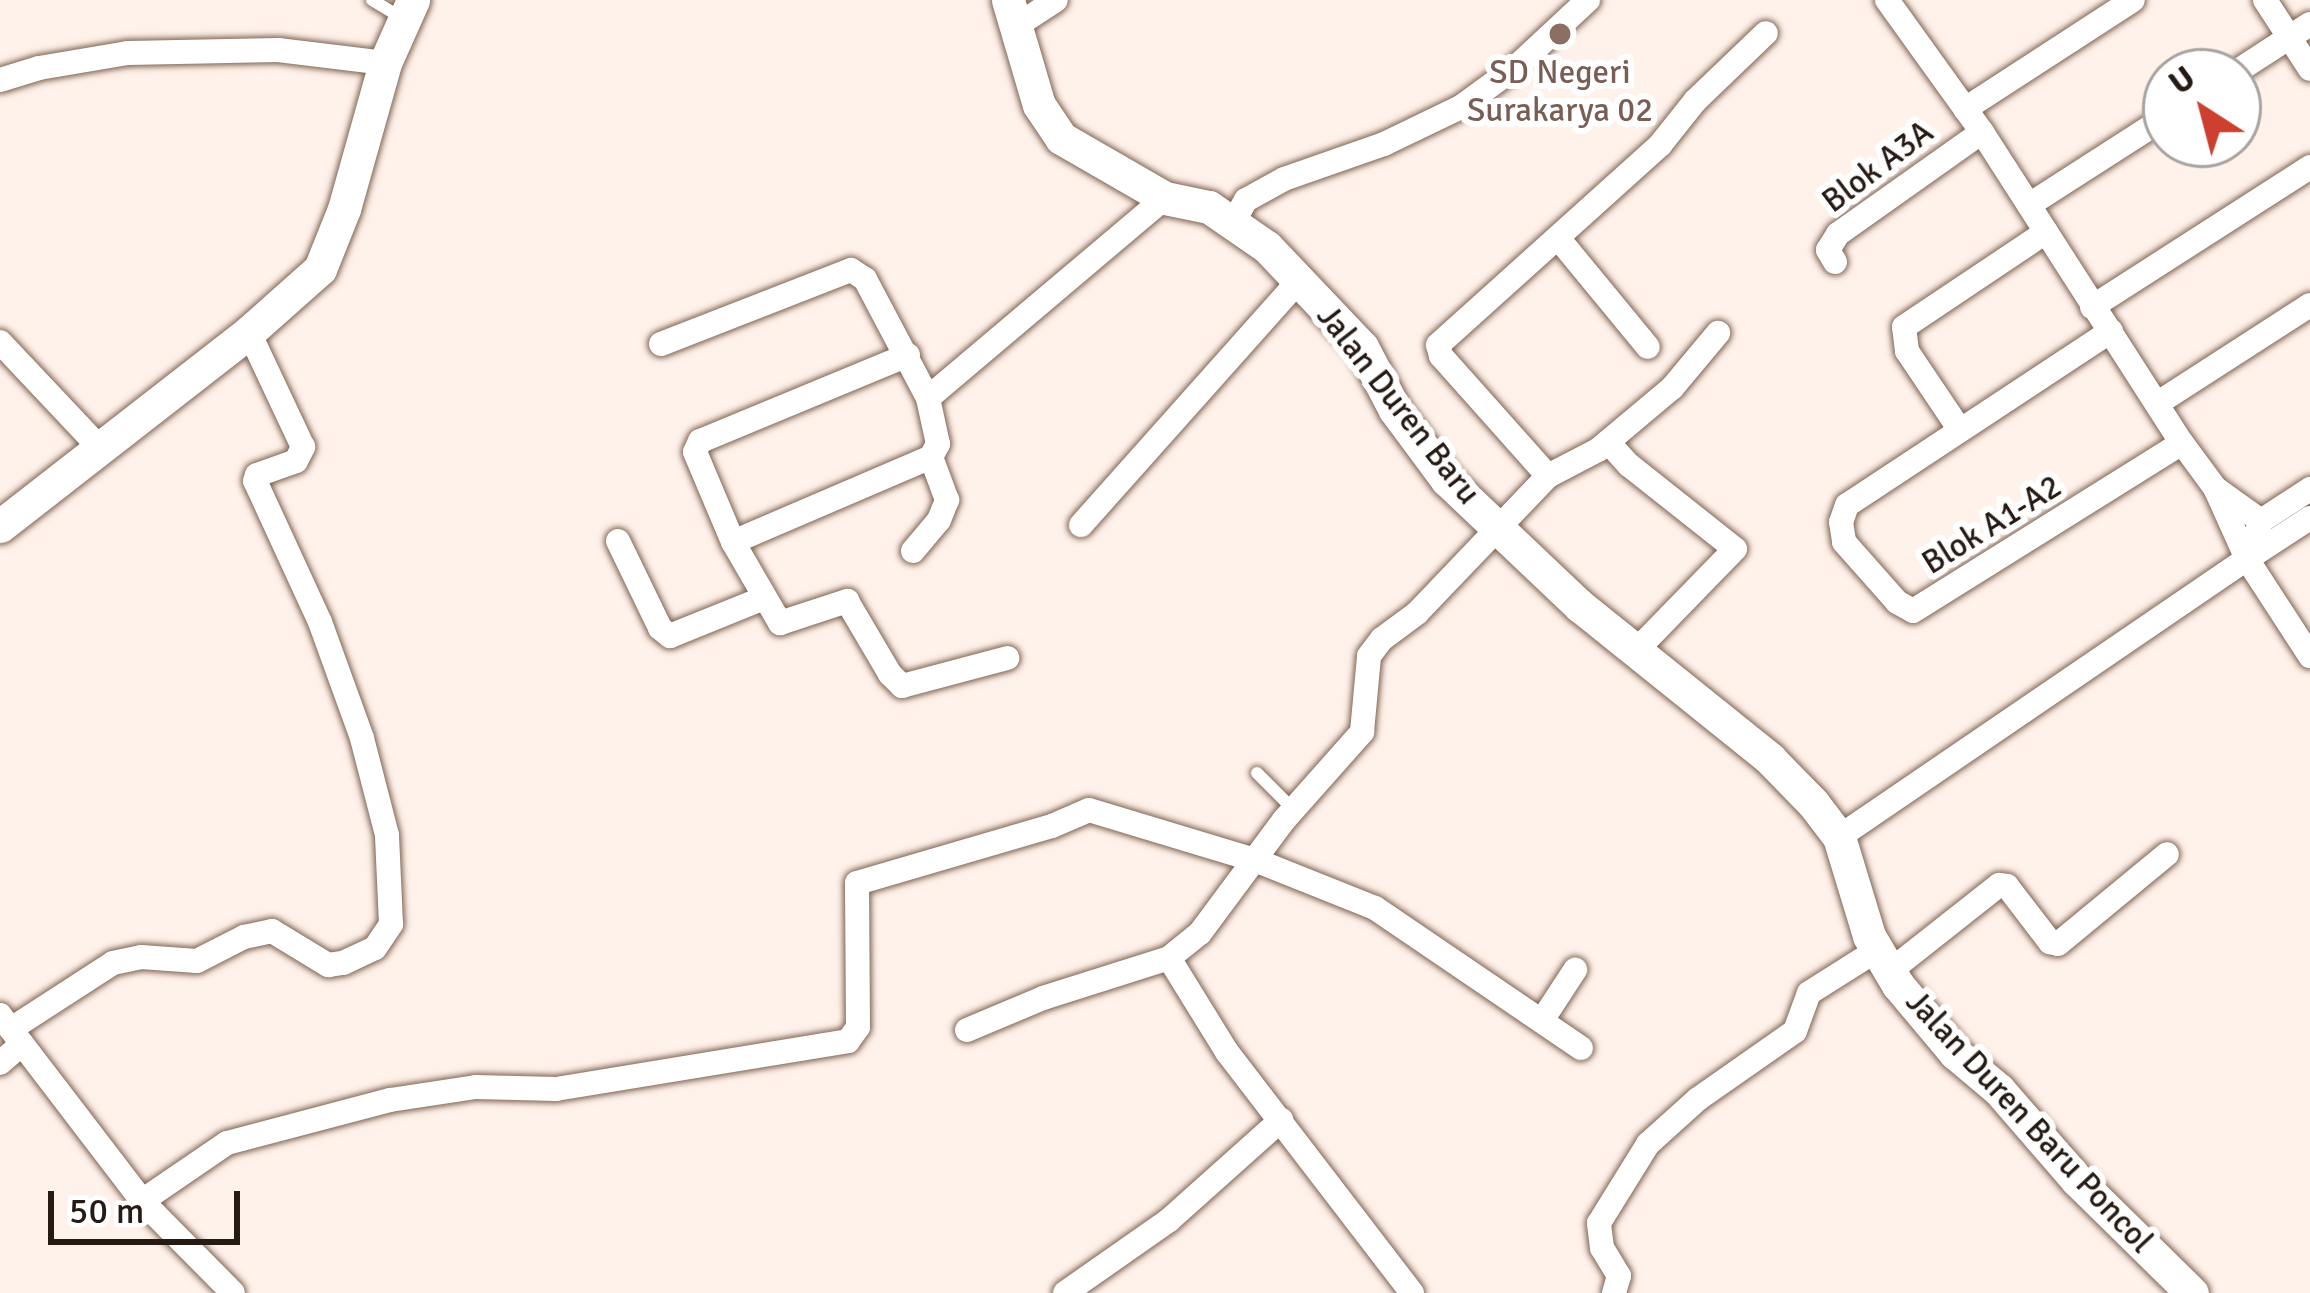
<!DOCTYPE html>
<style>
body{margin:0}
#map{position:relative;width:2310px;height:1293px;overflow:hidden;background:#fff2ea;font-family:Signika,sans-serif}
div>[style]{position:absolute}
.roads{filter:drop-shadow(0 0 3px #806554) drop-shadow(0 0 3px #806554)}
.lane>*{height:12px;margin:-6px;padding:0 6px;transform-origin:6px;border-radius:6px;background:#fff}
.street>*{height:24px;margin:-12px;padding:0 12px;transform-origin:12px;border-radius:12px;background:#fff}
.secondary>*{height:33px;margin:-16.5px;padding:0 16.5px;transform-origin:16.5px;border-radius:16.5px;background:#fff}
.dots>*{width:33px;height:33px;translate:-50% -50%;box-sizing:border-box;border:6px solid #fff;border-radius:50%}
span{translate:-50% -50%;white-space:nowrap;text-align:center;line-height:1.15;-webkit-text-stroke:12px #fff;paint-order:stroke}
.education-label{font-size:33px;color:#785e54}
.street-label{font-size:33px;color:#261b14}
.north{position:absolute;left:2142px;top:48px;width:120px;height:120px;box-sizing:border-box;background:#fff;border:3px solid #a8a4a1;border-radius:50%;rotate:324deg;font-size:33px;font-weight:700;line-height:48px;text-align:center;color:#261b14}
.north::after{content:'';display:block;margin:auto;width:42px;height:54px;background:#cd4030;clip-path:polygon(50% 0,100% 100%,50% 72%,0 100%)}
.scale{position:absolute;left:48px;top:1191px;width:192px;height:54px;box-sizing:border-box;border:6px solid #261b14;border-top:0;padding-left:15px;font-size:36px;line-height:42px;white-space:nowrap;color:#261b14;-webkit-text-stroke:9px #fff;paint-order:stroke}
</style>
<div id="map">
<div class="roads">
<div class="lane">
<i style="left:372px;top:0;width:35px;rotate:31deg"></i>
<i style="left:1257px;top:773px;width:52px;rotate:45deg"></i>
</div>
<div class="street">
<i style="left:1887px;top:0;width:163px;rotate:54.3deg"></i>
<i style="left:1982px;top:132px;width:370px;rotate:57.3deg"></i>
<i style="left:2182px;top:443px;width:56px;rotate:53.7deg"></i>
<i style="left:2215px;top:488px;width:57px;rotate:35.7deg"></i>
<i style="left:2265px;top:0;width:82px;rotate:56.9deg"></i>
<i style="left:1013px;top:28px;width:51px;rotate:-33.1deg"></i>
<i style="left:2236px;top:72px;width:88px;rotate:-33deg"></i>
<i style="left:0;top:80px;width:41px;rotate:-17.1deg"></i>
<i style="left:39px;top:68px;width:90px;rotate:-9.6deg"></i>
<i style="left:128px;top:53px;width:150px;rotate:-1.1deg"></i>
<i style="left:278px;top:50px;width:108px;rotate:6.9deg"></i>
<i style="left:1965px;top:109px;width:200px;rotate:-33deg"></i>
<i style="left:2029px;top:205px;width:163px;rotate:-32.7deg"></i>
<i style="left:1233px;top:223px;width:26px;rotate:-61deg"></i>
<i style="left:1246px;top:200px;width:43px;rotate:-28.9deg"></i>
<i style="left:1284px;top:179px;width:106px;rotate:-19.3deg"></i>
<i style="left:1384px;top:144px;width:85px;rotate:-25.7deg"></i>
<i style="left:1461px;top:107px;width:69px;rotate:-36.2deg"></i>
<i style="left:1517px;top:66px;width:97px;rotate:-42.9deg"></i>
<i style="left:1558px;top:238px;width:141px;rotate:50.5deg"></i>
<i style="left:1835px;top:262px;width:14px;rotate:-120deg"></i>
<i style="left:1828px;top:250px;width:19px;rotate:-58deg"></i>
<i style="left:1838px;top:234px;width:176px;rotate:-35.3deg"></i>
<i style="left:2092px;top:307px;width:259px;rotate:-32.7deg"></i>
<i style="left:2111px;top:331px;width:316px;rotate:146.6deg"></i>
<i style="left:1847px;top:505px;width:18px;rotate:109deg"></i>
<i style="left:1841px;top:522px;width:20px;rotate:81deg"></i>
<i style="left:1844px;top:542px;width:80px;rotate:48.5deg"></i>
<i style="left:1897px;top:602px;width:18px;rotate:29deg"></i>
<i style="left:1913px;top:611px;width:317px;rotate:-32deg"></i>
<i style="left:0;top:342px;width:143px;rotate:46.7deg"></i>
<i style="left:661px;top:344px;width:204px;rotate:-21.3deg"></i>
<i style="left:851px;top:270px;width:17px;rotate:33deg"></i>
<i style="left:865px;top:279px;width:135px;rotate:62.1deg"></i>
<i style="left:908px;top:355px;width:225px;rotate:157.5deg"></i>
<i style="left:700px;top:441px;width:12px;rotate:114deg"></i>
<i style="left:695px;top:452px;width:98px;rotate:67.1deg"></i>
<i style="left:733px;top:542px;width:94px;rotate:59.9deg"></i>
<i style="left:780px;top:623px;width:71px;rotate:-18.2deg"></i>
<i style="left:847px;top:601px;width:85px;rotate:59.5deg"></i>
<i style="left:890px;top:674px;width:17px;rotate:45deg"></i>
<i style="left:902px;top:686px;width:109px;rotate:-14.9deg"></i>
<i style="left:2158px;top:403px;width:181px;rotate:-32.8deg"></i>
<i style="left:1960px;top:430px;width:95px;rotate:-123.9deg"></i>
<i style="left:1907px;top:351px;width:24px;rotate:-97deg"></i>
<i style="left:1904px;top:327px;width:171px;rotate:-33.8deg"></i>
<i style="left:1608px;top:442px;width:31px;rotate:48deg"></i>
<i style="left:1629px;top:465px;width:135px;rotate:38.4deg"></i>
<i style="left:1735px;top:549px;width:145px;rotate:134.2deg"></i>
<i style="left:1548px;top:476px;width:161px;rotate:-131.7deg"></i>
<i style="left:1441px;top:356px;width:11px;rotate:-105deg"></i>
<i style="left:1438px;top:345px;width:299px;rotate:-42deg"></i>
<i style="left:1660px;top:145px;width:56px;rotate:-51.5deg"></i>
<i style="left:1695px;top:101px;width:98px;rotate:-43.8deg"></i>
<i style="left:2216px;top:490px;width:76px;rotate:65.8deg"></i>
<i style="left:2247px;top:559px;width:75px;rotate:-33.1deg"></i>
<i style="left:1081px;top:525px;width:328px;rotate:-48.3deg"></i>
<i style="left:618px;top:541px;width:97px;rotate:64.2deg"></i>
<i style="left:660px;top:628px;width:13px;rotate:39deg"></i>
<i style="left:670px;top:636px;width:101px;rotate:-22deg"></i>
<i style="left:733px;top:542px;width:215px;rotate:-23.2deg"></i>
<i style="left:931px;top:457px;width:15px;rotate:-62deg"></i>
<i style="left:938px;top:444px;width:47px;rotate:-102.3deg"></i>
<i style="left:928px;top:398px;width:310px;rotate:-40.2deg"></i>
<i style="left:913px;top:551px;width:40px;rotate:-50deg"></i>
<i style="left:939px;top:520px;width:22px;rotate:-68deg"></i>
<i style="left:947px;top:500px;width:46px;rotate:-110.4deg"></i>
<i style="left:2247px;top:559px;width:116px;rotate:57deg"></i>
<i style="left:1839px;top:837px;width:494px;rotate:-34.3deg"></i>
<i style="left:2247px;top:559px;width:40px;rotate:-69.8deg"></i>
<i style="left:2261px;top:521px;width:59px;rotate:-33.1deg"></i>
<i style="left:1890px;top:971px;width:139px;rotate:-38.3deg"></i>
<i style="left:1999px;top:885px;width:8px;rotate:7deg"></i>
<i style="left:2007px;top:886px;width:71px;rotate:52.5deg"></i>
<i style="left:2050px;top:942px;width:8px;rotate:14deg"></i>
<i style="left:2058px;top:944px;width:141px;rotate:-39.5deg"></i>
<i style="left:0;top:1015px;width:234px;rotate:52.6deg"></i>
<i style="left:142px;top:1201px;width:129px;rotate:45.3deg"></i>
<i style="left:1543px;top:1019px;width:59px;rotate:-56.9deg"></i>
<i style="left:11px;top:1029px;width:121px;rotate:-32.9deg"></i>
<i style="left:113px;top:963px;width:29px;rotate:-12deg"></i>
<i style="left:141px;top:957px;width:56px;rotate:4.1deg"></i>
<i style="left:197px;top:961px;width:53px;rotate:-27.1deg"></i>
<i style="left:244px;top:937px;width:29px;rotate:-12deg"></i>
<i style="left:272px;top:931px;width:66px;rotate:31.3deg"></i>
<i style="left:328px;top:965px;width:15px;rotate:-8deg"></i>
<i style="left:343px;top:963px;width:35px;rotate:-25deg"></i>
<i style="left:375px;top:948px;width:29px;rotate:-56deg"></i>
<i style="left:391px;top:924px;width:89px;rotate:-92.6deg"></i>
<i style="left:387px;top:835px;width:100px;rotate:-104.5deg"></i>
<i style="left:362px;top:738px;width:123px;rotate:-109.9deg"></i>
<i style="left:320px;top:622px;width:155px;rotate:-114.7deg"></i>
<i style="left:255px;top:481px;width:6px;rotate:-72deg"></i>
<i style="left:257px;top:475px;width:41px;rotate:-19.7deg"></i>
<i style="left:296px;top:461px;width:16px;rotate:-63deg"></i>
<i style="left:303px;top:447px;width:127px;rotate:-115.2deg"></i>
<i style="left:967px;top:1030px;width:82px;rotate:-22.8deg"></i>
<i style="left:1043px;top:998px;width:132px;rotate:-17.6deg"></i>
<i style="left:0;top:1063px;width:29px;rotate:-41deg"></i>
<i style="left:142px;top:1201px;width:103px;rotate:-34.3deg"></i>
<i style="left:227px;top:1143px;width:169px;rotate:-14.8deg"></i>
<i style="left:390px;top:1100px;width:87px;rotate:-8.6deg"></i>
<i style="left:476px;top:1087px;width:80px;rotate:1.4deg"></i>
<i style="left:556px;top:1089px;width:296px;rotate:-9.3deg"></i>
<i style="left:848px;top:1041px;width:17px;rotate:-54deg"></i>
<i style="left:858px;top:1027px;width:144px;rotate:-90.4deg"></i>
<i style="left:857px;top:883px;width:203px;rotate:-16.3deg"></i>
<i style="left:1052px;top:826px;width:40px;rotate:-23.4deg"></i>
<i style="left:1089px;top:810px;width:173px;rotate:16.8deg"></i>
<i style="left:1255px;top:860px;width:129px;rotate:21.8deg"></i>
<i style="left:1375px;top:908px;width:249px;rotate:34.2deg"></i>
<i style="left:1065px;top:1293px;width:126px;rotate:-35deg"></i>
<i style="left:1168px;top:1221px;width:152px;rotate:-41.8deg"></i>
<i style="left:1412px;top:1293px;width:304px;rotate:-127.5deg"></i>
<i style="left:1227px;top:1052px;width:110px;rotate:-121.7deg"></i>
<i style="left:1169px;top:958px;width:40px;rotate:-39deg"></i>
<i style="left:1200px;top:933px;width:141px;rotate:-53.4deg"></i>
<i style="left:1284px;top:820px;width:118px;rotate:-48.4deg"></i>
<i style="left:1362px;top:732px;width:76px;rotate:-84.7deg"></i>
<i style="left:1369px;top:656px;width:21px;rotate:-53deg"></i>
<i style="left:1382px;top:639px;width:44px;rotate:-36.6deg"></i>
<i style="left:1417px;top:613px;width:190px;rotate:-46.3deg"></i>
<i style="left:1548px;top:476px;width:56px;rotate:-27.5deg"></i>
<i style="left:1598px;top:450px;width:97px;rotate:-40deg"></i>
<i style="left:1672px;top:388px;width:72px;rotate:-50.1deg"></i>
<i style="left:1614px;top:1293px;width:18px;rotate:-74deg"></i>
<i style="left:1619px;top:1276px;width:33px;rotate:-121deg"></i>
<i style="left:1602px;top:1248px;width:25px;rotate:-97deg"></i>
<i style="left:1599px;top:1223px;width:93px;rotate:-58.2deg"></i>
<i style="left:1648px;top:1144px;width:67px;rotate:-42deg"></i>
<i style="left:1698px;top:1099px;width:118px;rotate:-35deg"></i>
<i style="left:1795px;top:1031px;width:40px;rotate:-69.8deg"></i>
<i style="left:1809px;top:993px;width:80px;rotate:-32.3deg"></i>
</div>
<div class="secondary">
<i style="left:1008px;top:0;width:109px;rotate:73.6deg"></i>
<i style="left:1039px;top:105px;width:40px;rotate:56deg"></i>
<i style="left:1061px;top:138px;width:120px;rotate:30deg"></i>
<i style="left:1165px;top:198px;width:45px;rotate:11.6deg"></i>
<i style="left:1209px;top:207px;width:70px;rotate:34.6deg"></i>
<i style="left:1267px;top:247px;width:138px;rotate:46.5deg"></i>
<i style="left:1362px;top:347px;width:71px;rotate:62.4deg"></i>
<i style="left:1395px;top:410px;width:87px;rotate:53.4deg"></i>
<i style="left:1447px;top:480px;width:183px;rotate:43.5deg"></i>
<i style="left:1580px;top:606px;width:244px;rotate:38.8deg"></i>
<i style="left:1770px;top:759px;width:62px;rotate:45.7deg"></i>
<i style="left:1813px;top:803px;width:43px;rotate:52.6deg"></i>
<i style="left:1839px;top:837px;width:103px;rotate:73.1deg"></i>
<i style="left:1869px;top:936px;width:57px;rotate:59.4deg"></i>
<i style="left:1898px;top:985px;width:89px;rotate:50deg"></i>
<i style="left:1955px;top:1053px;width:57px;rotate:40.1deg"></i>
<i style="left:1999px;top:1090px;width:119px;rotate:49.1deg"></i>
<i style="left:2077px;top:1180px;width:161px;rotate:44.5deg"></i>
<i style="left:0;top:526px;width:316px;rotate:-37.9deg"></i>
<i style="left:249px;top:332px;width:95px;rotate:-41.6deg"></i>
<i style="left:320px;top:269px;width:65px;rotate:-68.2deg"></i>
<i style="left:344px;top:209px;width:152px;rotate:-74.3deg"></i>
<i style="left:385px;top:63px;width:69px;rotate:-66deg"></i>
</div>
</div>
<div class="dots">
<i style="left:1560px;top:34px;background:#8d6e63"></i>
</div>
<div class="education-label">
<span style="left:1560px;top:92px">SD Negeri<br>Surakarya 02</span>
</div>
<div class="street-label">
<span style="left:1878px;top:167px;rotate:-37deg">Blok A3A</span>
<span style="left:1398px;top:405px;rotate:52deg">Jalan Duren Baru</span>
<span style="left:1992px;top:525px;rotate:-32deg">Blok A1-A2</span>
<span style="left:2029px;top:1122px;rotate:47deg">Jalan Duren Baru Poncol</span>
</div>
<div class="north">U</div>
<div class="scale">50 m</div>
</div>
